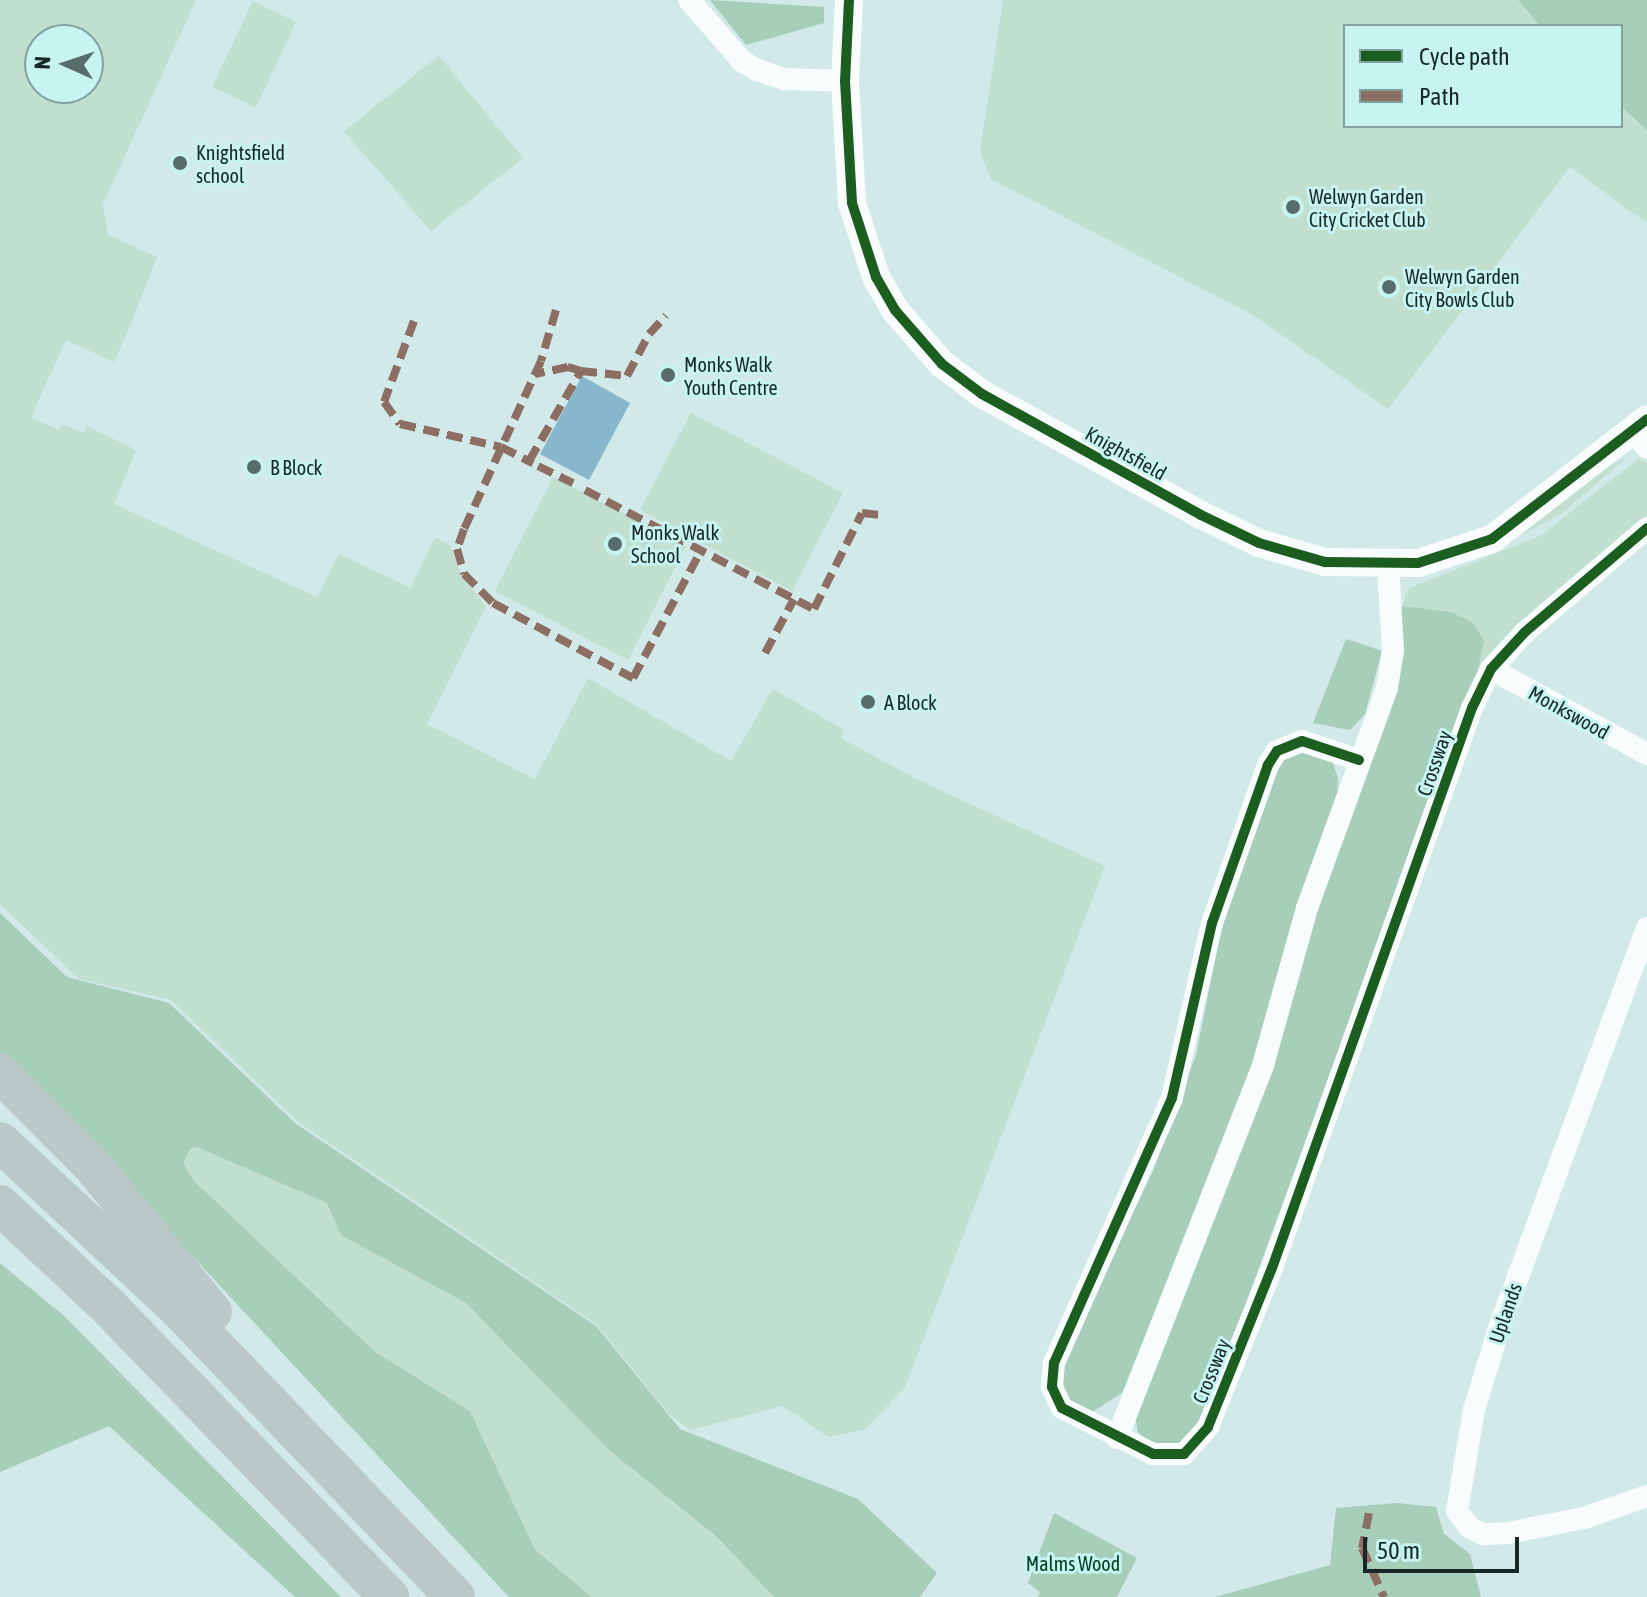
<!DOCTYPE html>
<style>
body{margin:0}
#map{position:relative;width:1647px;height:1597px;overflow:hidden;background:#d1e9e8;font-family:"Asap Condensed",sans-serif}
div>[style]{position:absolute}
.green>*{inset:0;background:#c0dfcf}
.forest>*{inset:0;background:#a6ceb8}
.water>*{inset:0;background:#86b7cd}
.minor>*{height:22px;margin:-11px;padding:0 11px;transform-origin:11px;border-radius:11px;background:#f8fcfc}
.tertiary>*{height:28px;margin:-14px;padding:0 14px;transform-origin:14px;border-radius:14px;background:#f8fcfc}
.motorway>*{height:40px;margin:-20px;padding:0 20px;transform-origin:20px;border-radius:20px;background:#bac9c7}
.quiet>*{height:8px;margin-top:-4px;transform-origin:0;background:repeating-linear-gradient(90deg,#8d6e63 0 16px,transparent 0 24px)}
.cycleway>*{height:10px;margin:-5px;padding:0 5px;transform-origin:5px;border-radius:5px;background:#1b5e20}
.dots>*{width:22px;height:22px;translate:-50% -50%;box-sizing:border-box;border:4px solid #c7f3f1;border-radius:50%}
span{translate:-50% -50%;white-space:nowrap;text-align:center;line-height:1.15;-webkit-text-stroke:6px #c7f3f1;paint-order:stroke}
.poi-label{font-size:20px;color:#172827}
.left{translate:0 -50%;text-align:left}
.street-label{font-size:20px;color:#172827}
.park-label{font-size:20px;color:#00421f}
.legend{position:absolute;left:1343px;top:24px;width:280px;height:104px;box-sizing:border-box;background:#c7f3f1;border:2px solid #81a2a0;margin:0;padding:10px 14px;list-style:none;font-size:24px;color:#172827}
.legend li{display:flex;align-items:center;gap:16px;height:40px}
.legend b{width:40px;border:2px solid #81a2a0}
.north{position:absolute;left:24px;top:24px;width:80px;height:80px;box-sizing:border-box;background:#c7f3f1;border:2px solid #81a2a0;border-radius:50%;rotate:273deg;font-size:22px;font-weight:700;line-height:32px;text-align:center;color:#172827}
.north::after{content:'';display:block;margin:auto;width:28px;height:36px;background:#586c6b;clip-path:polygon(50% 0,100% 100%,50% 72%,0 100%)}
.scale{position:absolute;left:1363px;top:1537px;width:156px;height:36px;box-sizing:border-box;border:4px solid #172827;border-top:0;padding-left:10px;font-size:24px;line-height:28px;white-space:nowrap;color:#172827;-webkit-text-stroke:6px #c7f3f1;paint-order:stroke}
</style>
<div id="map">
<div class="green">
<i style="clip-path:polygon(evenodd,0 0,196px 0,103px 204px,108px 235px,157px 257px,129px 328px,114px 362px,66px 340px,31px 417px,59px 430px,62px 424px,83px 433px,87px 426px,136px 450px,114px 504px,317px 597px,339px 554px,411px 588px,435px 537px,450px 545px,461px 574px,486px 606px,427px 724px,535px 779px,588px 678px,731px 761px,773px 689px,844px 730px,841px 738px,918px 780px,1105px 866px,905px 1387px,864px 1430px,828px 1437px,783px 1406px,690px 1430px,669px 1414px,596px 1324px,298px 1122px,171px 1000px,79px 979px,0 904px,0 0,40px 40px,88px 40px,88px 88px,40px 88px,40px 40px)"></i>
<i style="clip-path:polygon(1003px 0,1518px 0,1540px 26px,1345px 26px,1345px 126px,1621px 126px,1621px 105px,1647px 129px,1647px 223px,1570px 167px,1388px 409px,1253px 315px,991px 179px,980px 151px)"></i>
<i style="clip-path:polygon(253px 1px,296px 22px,256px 107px,212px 87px)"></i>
<i style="clip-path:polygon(439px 56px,523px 158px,431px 231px,344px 131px)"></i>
<i style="clip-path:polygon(691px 413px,843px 493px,792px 591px,640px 510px)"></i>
<i style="clip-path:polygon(1626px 458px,1561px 514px,1520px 536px,1606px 467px)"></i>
<i style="clip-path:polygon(1638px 459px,1647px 463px,1647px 515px,1500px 643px,1477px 673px,1451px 612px,1402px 606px,1409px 588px,1540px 536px)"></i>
<i style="clip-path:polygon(553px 477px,686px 546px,628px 660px,495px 591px)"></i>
<i style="clip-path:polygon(197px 1147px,327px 1203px,342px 1235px,466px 1303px,609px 1450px,717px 1537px,774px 1597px,592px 1597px,535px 1550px,470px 1411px,375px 1352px,195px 1182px,183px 1163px,190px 1149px)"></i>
</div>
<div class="forest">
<i style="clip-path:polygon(710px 0,824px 7px,824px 23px,746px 45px)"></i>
<i style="clip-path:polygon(1518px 0,1647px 0,1647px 130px,1621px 106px,1621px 26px,1540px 26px)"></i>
<i style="clip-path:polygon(1402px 606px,1451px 612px,1473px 623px,1484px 641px,1477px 673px,1201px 1426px,1192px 1439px,1173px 1448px,1147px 1442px,1138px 1432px,1134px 1410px,1274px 1058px)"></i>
<i style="clip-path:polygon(1346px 639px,1382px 651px,1365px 714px,1350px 730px,1313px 723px)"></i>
<i style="clip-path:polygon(1293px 750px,1330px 755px,1338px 778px,1337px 799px,1254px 1066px,1122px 1393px,1092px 1412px,1062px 1396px,1063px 1359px,1153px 1171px,1196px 1055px,1222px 926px,1281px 760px)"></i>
<i style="clip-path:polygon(0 913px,67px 977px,169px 1003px,295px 1123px,596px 1326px,680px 1429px,858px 1499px,937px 1573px,920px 1597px,774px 1597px,717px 1537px,609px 1450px,466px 1303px,341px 1235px,327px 1203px,197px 1147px,190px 1149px,183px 1163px,195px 1182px,375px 1352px,470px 1411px,535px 1550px,592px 1597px,509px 1597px,53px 1106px,0 1060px)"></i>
<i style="clip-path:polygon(0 1263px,64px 1316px,341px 1597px,295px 1597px,109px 1426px,0 1472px)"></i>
<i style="clip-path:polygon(1397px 1503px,1436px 1507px,1444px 1534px,1470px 1554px,1481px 1597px,1215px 1597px,1330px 1565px,1336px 1508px)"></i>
<i style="clip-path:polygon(1054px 1513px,1137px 1558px,1117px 1597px,1038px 1597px,1040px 1592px,1028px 1583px)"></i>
</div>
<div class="water">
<i style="clip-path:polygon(582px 376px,630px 403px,589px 480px,540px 454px)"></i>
</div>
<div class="minor">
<i style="left:689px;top:0;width:81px;rotate:49deg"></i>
<i style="left:742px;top:61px;width:17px;rotate:31deg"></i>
<i style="left:757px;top:70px;width:29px;rotate:18deg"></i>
<i style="left:785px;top:79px;width:60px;rotate:1.9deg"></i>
<i style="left:1633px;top:432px;width:21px;rotate:49deg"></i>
<i style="left:1491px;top:669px;width:178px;rotate:28.6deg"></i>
<i style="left:1359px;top:760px;width:60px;rotate:-161.6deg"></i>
<i style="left:1302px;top:741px;width:27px;rotate:158deg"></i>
<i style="left:1277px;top:751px;width:17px;rotate:123deg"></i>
<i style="left:1268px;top:765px;width:168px;rotate:109.5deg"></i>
<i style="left:1212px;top:923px;width:180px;rotate:102.9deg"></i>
<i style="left:1172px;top:1098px;width:290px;rotate:114deg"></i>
<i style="left:1054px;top:1363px;width:24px;rotate:95deg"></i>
<i style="left:1052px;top:1387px;width:23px;rotate:65deg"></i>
<i style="left:1062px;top:1408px;width:102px;rotate:26.8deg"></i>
<i style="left:1153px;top:1454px;width:31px"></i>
<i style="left:1184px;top:1454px;width:36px;rotate:-48deg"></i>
<i style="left:1208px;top:1427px;width:171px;rotate:-68.1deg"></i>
<i style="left:1272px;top:1268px;width:595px;rotate:-70.35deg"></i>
<i style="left:1472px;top:708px;width:43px;rotate:-64deg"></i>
<i style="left:1491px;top:669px;width:50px;rotate:-47.4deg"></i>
<i style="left:1525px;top:632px;width:160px;rotate:-40.4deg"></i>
<i style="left:1647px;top:928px;width:420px;rotate:110.3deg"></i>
<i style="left:1501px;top:1322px;width:92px;rotate:107.1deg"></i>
<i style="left:1474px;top:1410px;width:102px;rotate:99.6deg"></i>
<i style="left:1457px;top:1511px;width:20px;rotate:53deg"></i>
<i style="left:1469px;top:1527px;width:16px;rotate:27deg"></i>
<i style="left:1483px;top:1534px;width:25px;rotate:-2deg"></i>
<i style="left:1508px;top:1533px;width:77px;rotate:-11.2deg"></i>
<i style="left:1584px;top:1518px;width:67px;rotate:-19.2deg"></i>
<i style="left:1117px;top:1438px;width:401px;rotate:-68.6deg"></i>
<i style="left:1263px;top:1065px;width:163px;rotate:-74.3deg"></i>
<i style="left:1307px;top:908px;width:234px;rotate:-70deg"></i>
<i style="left:1387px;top:688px;width:38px;rotate:-81deg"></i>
<i style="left:1393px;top:650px;width:84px;rotate:-93.4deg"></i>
</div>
<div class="tertiary">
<i style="left:849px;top:0;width:81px;rotate:92.8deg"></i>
<i style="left:845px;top:81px;width:122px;rotate:86.7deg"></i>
<i style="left:852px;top:203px;width:78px;rotate:72deg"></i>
<i style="left:876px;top:277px;width:38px;rotate:60deg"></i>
<i style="left:895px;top:310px;width:72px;rotate:49deg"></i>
<i style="left:942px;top:364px;width:50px;rotate:36.9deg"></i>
<i style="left:982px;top:394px;width:250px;rotate:28.9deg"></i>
<i style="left:1201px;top:515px;width:64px;rotate:25.8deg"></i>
<i style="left:1259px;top:543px;width:69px;rotate:16.1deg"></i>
<i style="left:1325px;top:562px;width:93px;rotate:0.6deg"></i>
<i style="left:1418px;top:563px;width:78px;rotate:-18deg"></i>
<i style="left:1492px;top:539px;width:196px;rotate:-37.7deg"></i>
</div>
<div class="motorway">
<i style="left:0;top:1073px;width:132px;rotate:45deg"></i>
<i style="left:93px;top:1166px;width:188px;rotate:50.8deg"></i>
<i style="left:0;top:1142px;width:238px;rotate:43deg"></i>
<i style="left:174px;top:1304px;width:406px;rotate:46.2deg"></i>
<i style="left:0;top:1205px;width:151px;rotate:43.1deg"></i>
<i style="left:110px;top:1308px;width:402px;rotate:46deg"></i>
</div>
<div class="quiet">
<i style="left:556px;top:310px;width:53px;rotate:106.4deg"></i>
<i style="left:541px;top:361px;width:185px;rotate:114.6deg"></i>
<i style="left:464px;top:529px;width:21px;rotate:109deg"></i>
<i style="left:457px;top:549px;width:26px;rotate:74deg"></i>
<i style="left:464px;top:574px;width:41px;rotate:45deg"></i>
<i style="left:493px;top:603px;width:159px;rotate:28.2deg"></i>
<i style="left:633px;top:678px;width:146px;rotate:-61.9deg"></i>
<i style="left:414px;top:321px;width:86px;rotate:110.3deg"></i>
<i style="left:384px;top:402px;width:27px;rotate:54deg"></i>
<i style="left:400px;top:424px;width:104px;rotate:12.8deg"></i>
<i style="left:501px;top:447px;width:36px;rotate:27deg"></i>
<i style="left:581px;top:371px;width:46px;rotate:6.2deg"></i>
<i style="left:627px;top:376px;width:47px;rotate:-62.4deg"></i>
<i style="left:649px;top:334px;width:25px;rotate:-47deg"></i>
<i style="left:529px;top:461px;width:104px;rotate:-60deg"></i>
<i style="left:581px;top:371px;width:14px;rotate:-163deg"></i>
<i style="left:568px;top:367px;width:34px;rotate:168deg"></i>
<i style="left:538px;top:466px;width:39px;rotate:26deg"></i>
<i style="left:585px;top:490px;width:258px;rotate:27.5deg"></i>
<i style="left:814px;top:609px;width:107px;rotate:-63.4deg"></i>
<i style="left:862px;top:513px;width:18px;rotate:6deg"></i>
<i style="left:765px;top:653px;width:61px;rotate:-61.8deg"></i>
<i style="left:1369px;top:1513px;width:36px;rotate:101deg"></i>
<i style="left:1362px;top:1548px;width:54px;rotate:65.8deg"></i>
</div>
<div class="cycleway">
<i style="left:849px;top:0;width:81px;rotate:92.8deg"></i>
<i style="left:845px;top:81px;width:122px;rotate:86.7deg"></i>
<i style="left:852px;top:203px;width:78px;rotate:72deg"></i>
<i style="left:876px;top:277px;width:38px;rotate:60deg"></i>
<i style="left:895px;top:310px;width:72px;rotate:49deg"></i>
<i style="left:942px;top:364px;width:50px;rotate:36.9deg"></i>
<i style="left:982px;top:394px;width:250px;rotate:28.9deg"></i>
<i style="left:1201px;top:515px;width:64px;rotate:25.8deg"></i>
<i style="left:1259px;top:543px;width:69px;rotate:16.1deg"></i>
<i style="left:1325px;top:562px;width:93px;rotate:0.6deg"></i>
<i style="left:1418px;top:563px;width:78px;rotate:-18deg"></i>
<i style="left:1492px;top:539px;width:196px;rotate:-37.7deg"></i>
<i style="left:1359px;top:760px;width:60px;rotate:-161.6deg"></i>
<i style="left:1302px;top:741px;width:27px;rotate:158deg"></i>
<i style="left:1277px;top:751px;width:17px;rotate:123deg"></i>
<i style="left:1268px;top:765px;width:168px;rotate:109.5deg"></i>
<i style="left:1212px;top:923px;width:180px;rotate:102.9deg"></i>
<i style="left:1172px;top:1098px;width:290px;rotate:114deg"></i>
<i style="left:1054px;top:1363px;width:24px;rotate:95deg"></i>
<i style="left:1052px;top:1387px;width:23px;rotate:65deg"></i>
<i style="left:1062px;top:1408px;width:102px;rotate:26.8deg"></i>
<i style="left:1153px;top:1454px;width:31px"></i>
<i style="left:1184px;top:1454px;width:36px;rotate:-48deg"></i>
<i style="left:1208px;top:1427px;width:171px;rotate:-68.1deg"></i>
<i style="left:1272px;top:1268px;width:595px;rotate:-70.35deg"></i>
<i style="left:1472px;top:708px;width:43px;rotate:-64deg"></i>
<i style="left:1491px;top:669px;width:50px;rotate:-47.4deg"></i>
<i style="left:1525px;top:632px;width:160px;rotate:-40.4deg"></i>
</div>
<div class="dots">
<i style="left:180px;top:163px;background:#586c6b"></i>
<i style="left:1293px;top:207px;background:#586c6b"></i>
<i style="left:1389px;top:287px;background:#586c6b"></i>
<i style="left:668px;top:375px;background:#586c6b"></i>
<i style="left:254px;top:467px;background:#586c6b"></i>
<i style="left:615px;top:544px;background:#586c6b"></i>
<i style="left:868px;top:702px;background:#586c6b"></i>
</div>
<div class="poi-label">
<span class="left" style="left:196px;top:164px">Knightsfield<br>school</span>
<span class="left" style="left:1309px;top:208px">Welwyn Garden<br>City Cricket Club</span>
<span class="left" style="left:1405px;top:288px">Welwyn Garden<br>City Bowls Club</span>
<span class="left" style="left:684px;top:376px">Monks Walk<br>Youth Centre</span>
<span class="left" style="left:270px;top:467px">B Block</span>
<span class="left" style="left:631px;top:544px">Monks Walk<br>School</span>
<span class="left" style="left:884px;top:702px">A Block</span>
</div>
<div class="street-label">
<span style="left:1126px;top:453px;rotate:29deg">Knightsfield</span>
<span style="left:1569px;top:712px;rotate:29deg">Monkswood</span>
<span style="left:1434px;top:763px;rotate:-71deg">Crossway</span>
<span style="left:1505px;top:1313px;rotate:-71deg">Uplands</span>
<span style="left:1211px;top:1371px;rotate:-68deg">Crossway</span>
</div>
<div class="park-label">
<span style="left:1073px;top:1563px">Malms Wood</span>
</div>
<ul class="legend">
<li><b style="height:10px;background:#1b5e20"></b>Cycle path</li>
<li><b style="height:10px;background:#8d6e63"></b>Path</li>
</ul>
<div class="north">N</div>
<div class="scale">50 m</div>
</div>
